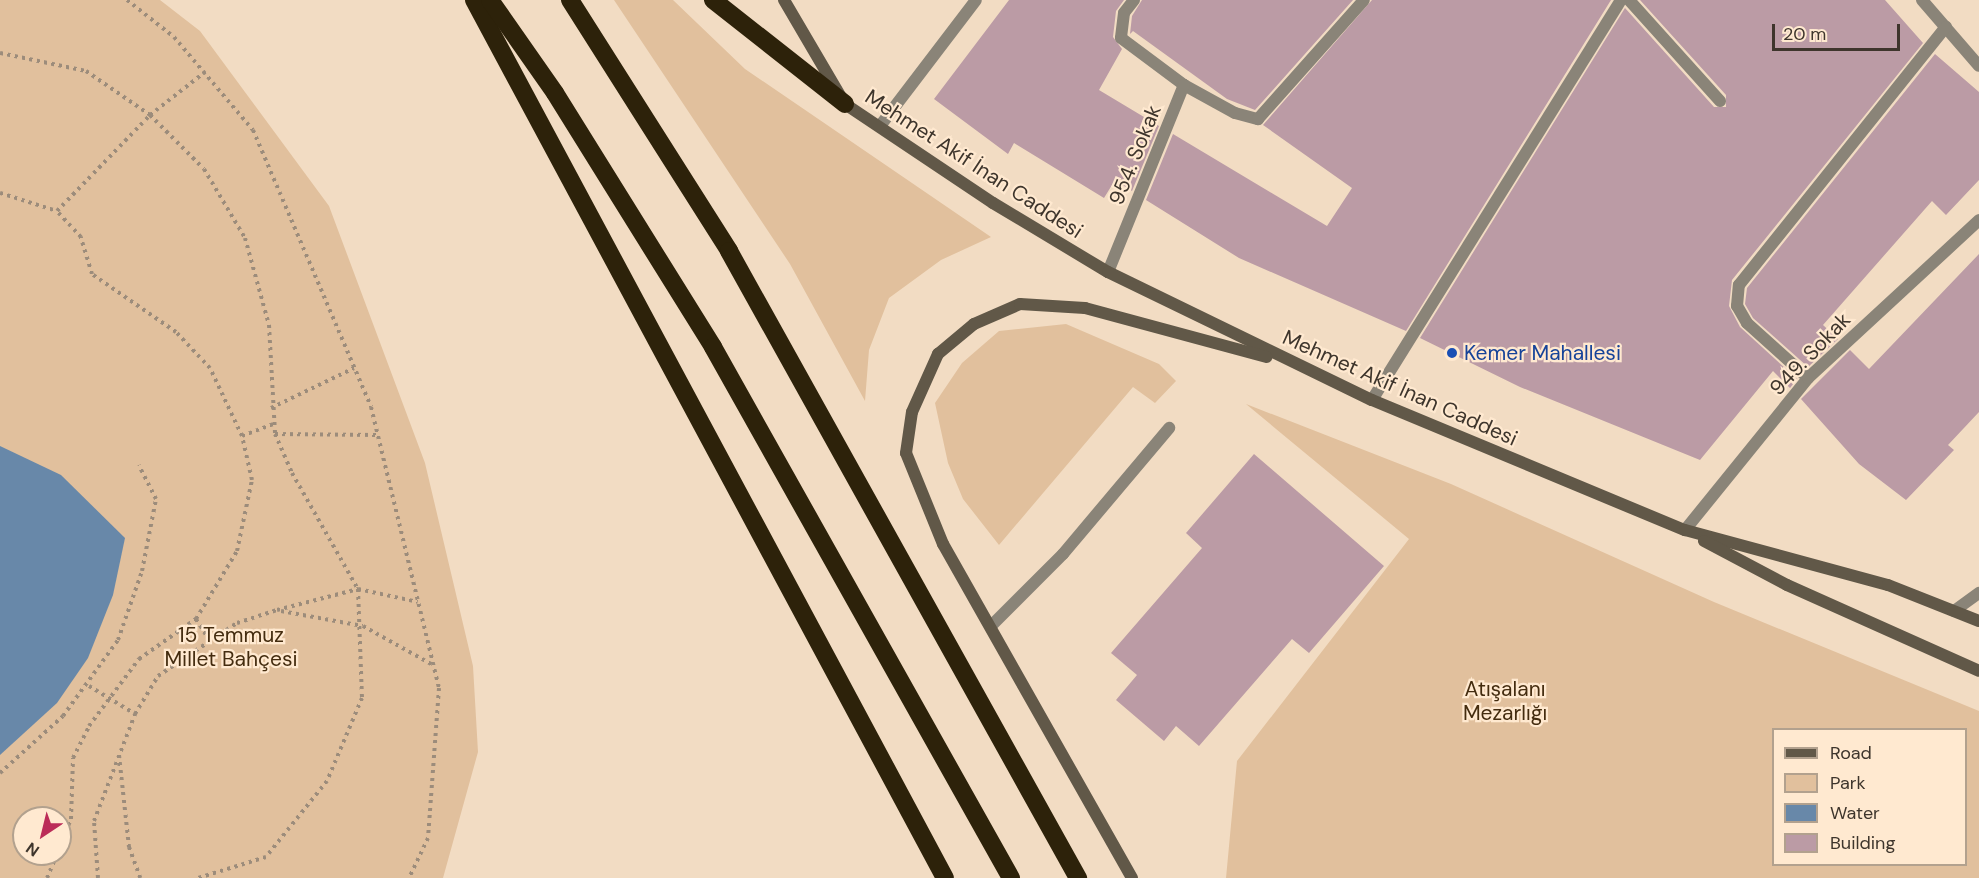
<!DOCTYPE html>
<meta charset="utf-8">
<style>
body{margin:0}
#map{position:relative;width:1979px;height:878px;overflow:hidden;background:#f2dcc3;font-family:"DM Sans",sans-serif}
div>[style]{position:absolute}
.green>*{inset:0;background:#e1c09d}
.water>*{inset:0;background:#6888a9}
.building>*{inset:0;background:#bb9ba5}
.path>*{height:4px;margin-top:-2px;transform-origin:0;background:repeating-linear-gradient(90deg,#9c8c7b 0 3px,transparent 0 7.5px)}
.lane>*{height:12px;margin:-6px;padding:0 6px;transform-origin:6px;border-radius:6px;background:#8a8478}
.street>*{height:12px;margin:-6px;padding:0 6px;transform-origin:6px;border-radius:6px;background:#8a8478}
.secondary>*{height:12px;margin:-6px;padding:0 6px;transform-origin:6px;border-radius:6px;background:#615848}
.highway>*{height:18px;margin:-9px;padding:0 9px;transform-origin:9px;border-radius:9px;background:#2d220a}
.dots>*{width:16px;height:16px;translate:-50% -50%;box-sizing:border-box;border:3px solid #ffe9d0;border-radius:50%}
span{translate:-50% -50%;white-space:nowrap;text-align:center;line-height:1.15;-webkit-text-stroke:4.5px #ffe9d0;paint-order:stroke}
.street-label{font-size:21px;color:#3e352c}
.transit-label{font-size:21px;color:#164399}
.left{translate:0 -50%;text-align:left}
.park-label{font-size:21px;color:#442c0f}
.legend{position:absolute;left:1772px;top:728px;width:195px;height:138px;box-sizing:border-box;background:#ffe9d0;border:2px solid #b2a18e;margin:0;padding:8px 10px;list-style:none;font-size:18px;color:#3e352c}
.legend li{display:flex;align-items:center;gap:12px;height:30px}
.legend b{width:30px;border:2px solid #b2a18e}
.north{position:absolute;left:12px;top:806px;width:60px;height:60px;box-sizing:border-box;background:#ffe9d0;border:2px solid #b2a18e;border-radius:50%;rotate:215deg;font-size:16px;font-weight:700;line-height:24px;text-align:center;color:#3e352c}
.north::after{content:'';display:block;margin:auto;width:21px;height:27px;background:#bb2c58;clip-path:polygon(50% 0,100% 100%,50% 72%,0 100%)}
.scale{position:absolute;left:1772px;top:24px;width:128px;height:27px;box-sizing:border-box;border:3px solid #3e352c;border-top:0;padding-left:8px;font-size:18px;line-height:21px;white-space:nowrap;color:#3e352c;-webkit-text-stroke:4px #ffe9d0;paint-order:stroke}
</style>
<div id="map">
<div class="green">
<i style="clip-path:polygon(evenodd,0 0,160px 0,200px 31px,329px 206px,425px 463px,473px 666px,478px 752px,443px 878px,0 878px,0 0,24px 818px,60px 818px,60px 854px,24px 854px,24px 818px)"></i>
<i style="clip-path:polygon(614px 0,673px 0,745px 69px,991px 237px,941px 260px,889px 298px,869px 350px,865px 401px,790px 264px)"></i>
<i style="clip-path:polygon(1066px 324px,1159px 364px,1176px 381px,1155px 403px,1133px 387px,999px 545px,963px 499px,948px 463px,935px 403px,962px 363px,999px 331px)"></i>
<i style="clip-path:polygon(evenodd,1246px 404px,1451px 484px,1714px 602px,1979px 711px,1979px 878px,1226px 878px,1237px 761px,1409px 539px,1246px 404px,1774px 730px,1966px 730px,1966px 864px,1774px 864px,1774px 730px)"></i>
</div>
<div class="water">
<i style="clip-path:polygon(0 446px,61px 475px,125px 538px,113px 595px,88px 658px,57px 703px,0 755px)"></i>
</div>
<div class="building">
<i style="clip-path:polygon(1009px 0,1124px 0,1116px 11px,1113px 37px,1122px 49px,1099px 90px,1159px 126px,1132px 191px,1115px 180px,1104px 198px,1014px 143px,1008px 154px,934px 99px)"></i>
<i style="clip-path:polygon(1142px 0,1353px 0,1255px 110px,1227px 99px,1133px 31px,1130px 34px,1132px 16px)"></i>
<i style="clip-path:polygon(1372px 0,1611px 0,1406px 331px,1239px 258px,1146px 200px,1173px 134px,1327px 226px,1352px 188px,1263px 125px)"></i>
<i style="clip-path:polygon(1640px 0,1885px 0,1923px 43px,1732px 280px,1729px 306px,1740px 327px,1797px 379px,1790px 388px,1773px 371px,1700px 460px,1520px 387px,1420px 338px,1625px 8px,1714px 107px,1726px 107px,1726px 95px)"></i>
<i style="clip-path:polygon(1935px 54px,1979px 92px,1979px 180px,1946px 215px,1932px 201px,1823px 325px,1838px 339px,1808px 367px,1753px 318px,1745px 304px,1747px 288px)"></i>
<i style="clip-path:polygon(1979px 254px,1979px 412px,1948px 445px,1954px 450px,1906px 500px,1859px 464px,1801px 399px,1850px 350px,1869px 369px)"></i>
<i style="clip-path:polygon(1254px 454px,1384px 566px,1309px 653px,1292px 639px,1199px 746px,1176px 726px,1164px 741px,1116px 700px,1137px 675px,1111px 653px,1202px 548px,1186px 533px)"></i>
</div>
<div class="path">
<i style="left:127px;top:0;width:60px;rotate:38.2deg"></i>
<i style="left:174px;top:37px;width:122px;rotate:49.7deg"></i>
<i style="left:253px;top:130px;width:301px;rotate:66.9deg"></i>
<i style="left:371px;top:407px;width:289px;rotate:76.4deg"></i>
<i style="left:439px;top:688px;width:150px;rotate:94.2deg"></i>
<i style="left:428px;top:838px;width:44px;rotate:115.4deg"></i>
<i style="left:0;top:53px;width:88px;rotate:11.8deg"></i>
<i style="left:86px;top:71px;width:78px;rotate:34.5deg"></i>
<i style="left:150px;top:115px;width:76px;rotate:45deg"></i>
<i style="left:204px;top:169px;width:80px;rotate:59.3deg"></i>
<i style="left:245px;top:238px;width:90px;rotate:74.6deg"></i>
<i style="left:269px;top:325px;width:109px;rotate:86.8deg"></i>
<i style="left:275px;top:434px;width:43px;rotate:66.4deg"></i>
<i style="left:292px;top:473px;width:133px;rotate:60.4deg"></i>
<i style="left:358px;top:589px;width:109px;rotate:87.9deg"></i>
<i style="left:362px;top:698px;width:90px;rotate:112.9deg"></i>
<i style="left:327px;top:781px;width:97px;rotate:128.8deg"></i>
<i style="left:266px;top:857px;width:71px;rotate:162.8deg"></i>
<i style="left:0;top:193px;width:60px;rotate:17.5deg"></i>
<i style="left:271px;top:408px;width:92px;rotate:-25.7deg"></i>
<i style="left:275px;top:434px;width:102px;rotate:0.6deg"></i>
<i style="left:242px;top:436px;width:34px;rotate:-21deg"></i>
<i style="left:281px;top:611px;width:83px;rotate:10.4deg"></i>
<i style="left:363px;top:626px;width:80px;rotate:29.1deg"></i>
<i style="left:196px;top:619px;width:26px;rotate:58deg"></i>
<i style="left:89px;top:686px;width:54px;rotate:31.3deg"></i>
<i style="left:119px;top:755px;width:93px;rotate:83.8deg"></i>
<i style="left:129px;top:847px;width:33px;rotate:70deg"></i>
<i style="left:0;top:773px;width:85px;rotate:-42.1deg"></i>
<i style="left:63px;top:716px;width:94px;rotate:-54.1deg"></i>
<i style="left:118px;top:640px;width:73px;rotate:-70.8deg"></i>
<i style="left:142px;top:571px;width:73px;rotate:-79deg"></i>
<i style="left:156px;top:499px;width:38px;rotate:-117deg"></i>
<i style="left:60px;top:846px;width:29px;rotate:-68deg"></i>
<i style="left:71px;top:819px;width:61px;rotate:-88.1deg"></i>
<i style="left:73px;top:758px;width:36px;rotate:-63deg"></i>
<i style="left:89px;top:726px;width:84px;rotate:-53.3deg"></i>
<i style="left:139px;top:659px;width:70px;rotate:-35.1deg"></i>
<i style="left:196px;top:619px;width:79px;rotate:-58.9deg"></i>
<i style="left:237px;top:551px;width:73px;rotate:-78.1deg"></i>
<i style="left:252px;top:480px;width:45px;rotate:-102.8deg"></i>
<i style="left:242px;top:436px;width:75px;rotate:-115.2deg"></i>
<i style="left:210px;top:368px;width:50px;rotate:-133.4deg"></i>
<i style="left:176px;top:332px;width:102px;rotate:-145.4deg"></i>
<i style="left:92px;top:274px;width:39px;rotate:-107deg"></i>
<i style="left:81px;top:237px;width:35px;rotate:-133deg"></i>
<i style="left:57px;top:211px;width:134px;rotate:-45.9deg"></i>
<i style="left:150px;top:115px;width:70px;rotate:-38deg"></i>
<i style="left:47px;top:878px;width:26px;rotate:-67deg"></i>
<i style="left:98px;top:878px;width:57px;rotate:-94deg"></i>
<i style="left:94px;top:821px;width:115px;rotate:-69deg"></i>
<i style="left:135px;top:714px;width:44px;rotate:-58.8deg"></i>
<i style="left:158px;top:676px;width:95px;rotate:-33.9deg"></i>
<i style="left:237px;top:623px;width:42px;rotate:-18deg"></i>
<i style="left:277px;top:610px;width:84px;rotate:-14.5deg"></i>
<i style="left:358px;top:589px;width:61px;rotate:12.2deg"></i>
</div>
<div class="lane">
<i style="left:991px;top:626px;width:102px;rotate:-45deg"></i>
<i style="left:1063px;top:554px;width:165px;rotate:-49.9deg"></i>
</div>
<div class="street">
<i style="left:1134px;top:0;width:16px;rotate:128deg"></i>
<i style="left:1124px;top:13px;width:25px;rotate:97deg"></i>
<i style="left:1121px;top:38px;width:79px;rotate:36.7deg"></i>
<i style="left:1184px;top:85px;width:58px;rotate:28.8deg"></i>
<i style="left:1235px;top:113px;width:24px;rotate:15deg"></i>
<i style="left:1258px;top:119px;width:159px;rotate:-48.3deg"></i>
<i style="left:1629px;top:0;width:136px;rotate:48deg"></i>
<i style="left:1922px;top:0;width:87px;rotate:49.2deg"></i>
<i style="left:880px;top:126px;width:158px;rotate:-52.7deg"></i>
<i style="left:1108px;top:272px;width:202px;rotate:-67.9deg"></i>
<i style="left:1808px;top:378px;width:82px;rotate:-138deg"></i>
<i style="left:1747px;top:323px;width:20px;rotate:-120deg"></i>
<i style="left:1737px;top:306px;width:21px;rotate:-85deg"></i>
<i style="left:1739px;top:285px;width:331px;rotate:-51.3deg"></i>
<i style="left:1372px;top:400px;width:471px;rotate:-58.1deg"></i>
<i style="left:1685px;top:530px;width:196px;rotate:-51deg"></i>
<i style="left:1808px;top:378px;width:233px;rotate:-42.7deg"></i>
<i style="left:1954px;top:611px;width:31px;rotate:-36deg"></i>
</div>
<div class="secondary">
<i style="left:784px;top:0;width:121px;rotate:59.6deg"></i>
<i style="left:845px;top:104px;width:178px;rotate:33.8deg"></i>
<i style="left:993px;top:203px;width:134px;rotate:31deg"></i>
<i style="left:1108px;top:272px;width:293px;rotate:25.9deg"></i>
<i style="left:1372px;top:400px;width:339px;rotate:22.6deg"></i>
<i style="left:1685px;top:530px;width:210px;rotate:15.2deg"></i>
<i style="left:1888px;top:585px;width:98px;rotate:21.6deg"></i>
<i style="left:1704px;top:541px;width:94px;rotate:27.9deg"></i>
<i style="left:1787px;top:585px;width:210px;rotate:24.1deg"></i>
<i style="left:1132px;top:878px;width:384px;rotate:-119.5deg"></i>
<i style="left:943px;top:544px;width:98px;rotate:-112.1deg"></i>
<i style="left:906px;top:453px;width:41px;rotate:-81.7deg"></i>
<i style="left:912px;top:412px;width:64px;rotate:-65.9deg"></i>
<i style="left:938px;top:354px;width:47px;rotate:-39.8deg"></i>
<i style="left:974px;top:324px;width:50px;rotate:-23.5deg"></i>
<i style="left:1020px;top:304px;width:65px;rotate:3.5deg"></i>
<i style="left:1085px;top:308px;width:188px;rotate:15.1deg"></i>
</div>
<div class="highway">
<i style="left:474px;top:0;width:996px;rotate:61.79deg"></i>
<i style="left:490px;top:0;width:113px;rotate:55deg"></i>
<i style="left:555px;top:93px;width:299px;rotate:58.1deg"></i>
<i style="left:713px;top:347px;width:609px;rotate:60.7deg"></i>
<i style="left:570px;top:0;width:297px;rotate:57.6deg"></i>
<i style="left:729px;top:251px;width:718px;rotate:60.9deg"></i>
<i style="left:713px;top:0;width:168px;rotate:38.2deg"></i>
</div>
<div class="dots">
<i style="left:1452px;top:353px;background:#1a4fb4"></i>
</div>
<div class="street-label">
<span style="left:1135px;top:155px;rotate:-68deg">954. Sokak</span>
<span style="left:974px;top:164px;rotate:33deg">Mehmet Akif İnan Caddesi</span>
<span style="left:1810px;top:354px;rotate:-46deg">949. Sokak</span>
<span style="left:1400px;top:388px;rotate:24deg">Mehmet Akif İnan Caddesi</span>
</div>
<div class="transit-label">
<span class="left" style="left:1464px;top:353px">Kemer Mahallesi</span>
</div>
<div class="park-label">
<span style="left:231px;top:647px">15 Temmuz<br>Millet Bahçesi</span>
<span style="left:1505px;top:701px">Atışalanı<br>Mezarlığı</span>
</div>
<ul class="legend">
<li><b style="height:8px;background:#615848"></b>Road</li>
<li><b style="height:16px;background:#e1c09d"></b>Park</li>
<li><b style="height:16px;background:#6888a9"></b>Water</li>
<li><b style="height:16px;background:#bb9ba5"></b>Building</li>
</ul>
<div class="north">N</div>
<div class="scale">20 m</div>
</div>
